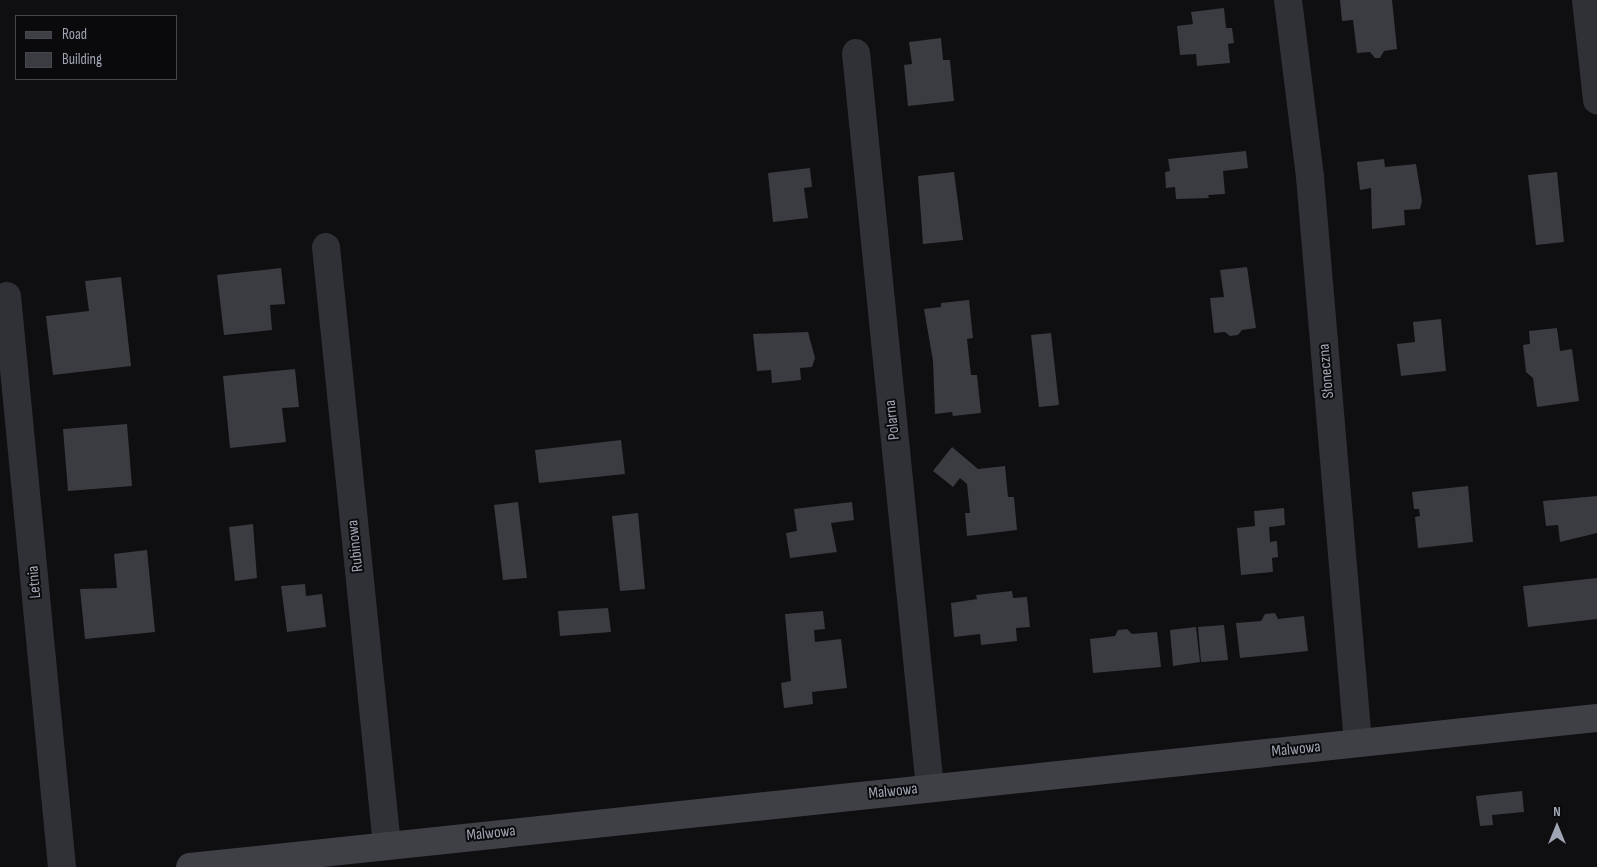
<!DOCTYPE html>
<meta charset="utf-8">
<style>
body{margin:0}
#map{position:relative;width:1597px;height:867px;overflow:hidden;background:#0f0f11;font-family:"Sofia Sans Condensed",sans-serif}
div>[style]{position:absolute}
.building>*{inset:0;background:#3b3c41}
.street>*{height:28px;margin:-14px;padding:0 14px;transform-origin:14px;border-radius:14px;background:#303136}
.secondary>*{height:28px;margin:-14px;padding:0 14px;transform-origin:14px;border-radius:14px;background:#3e4046}
span{translate:-50% -50%;white-space:nowrap;text-align:center;line-height:1.15;-webkit-text-stroke:4px #0a0a0c;paint-order:stroke}
.street-label{font-size:16px;color:#9fa5b3}
.legend{position:absolute;left:15px;top:15px;width:162px;height:65px;box-sizing:border-box;background:#0a0a0c;border:1px solid #46484f;margin:0;padding:6px 9px;list-style:none;font-size:15px;color:#9fa5b3}
.legend li{display:flex;align-items:center;gap:10px;height:25px}
.legend b{width:25px;border:1px solid #46484f}
.north{position:absolute;left:1532px;top:802px;width:50px;height:50px;-webkit-text-stroke:4px #0a0a0c;paint-order:stroke;rotate:0deg;font-size:14px;font-weight:700;line-height:20px;text-align:center;color:#9fa5b3}
.north::after{content:'';display:block;margin:auto;width:18px;height:22px;background:#9fa5b3;clip-path:polygon(50% 0,100% 100%,50% 72%,0 100%)}
</style>
<div id="map">
<div class="building">
<i style="clip-path:polygon(1340px 0,1392px 0,1397px 49px,1384px 51px,1380px 58px,1375px 58px,1370px 52px,1357px 53px,1353px 20px,1342px 21px)"></i>
<i style="clip-path:polygon(1224px 8px,1226px 28px,1232px 28px,1234px 43px,1228px 44px,1230px 63px,1197px 66px,1196px 54px,1180px 55px,1177px 26px,1193px 24px,1191px 12px)"></i>
<i style="clip-path:polygon(941px 38px,943px 60px,950px 60px,954px 101px,908px 106px,904px 65px,912px 64px,909px 42px)"></i>
<i style="clip-path:polygon(1246px 151px,1248px 168px,1223px 171px,1225px 194px,1208px 195px,1209px 198px,1176px 199px,1175px 187px,1166px 188px,1165px 172px,1170px 171px,1168px 159px)"></i>
<i style="clip-path:polygon(1384px 159px,1385px 167px,1416px 164px,1422px 201px,1420px 209px,1404px 210px,1405px 225px,1372px 229px,1371px 188px,1360px 190px,1357px 162px)"></i>
<i style="clip-path:polygon(810px 168px,812px 187px,804px 188px,808px 218px,773px 222px,768px 173px)"></i>
<i style="clip-path:polygon(954px 172px,963px 240px,923px 244px,918px 176px)"></i>
<i style="clip-path:polygon(1557px 172px,1564px 242px,1536px 245px,1528px 175px)"></i>
<i style="clip-path:polygon(1247px 267px,1256px 328px,1242px 330px,1238px 335px,1230px 336px,1225px 332px,1214px 333px,1210px 298px,1224px 297px,1220px 270px)"></i>
<i style="clip-path:polygon(281px 268px,285px 304px,270px 305px,272px 330px,224px 335px,217px 275px)"></i>
<i style="clip-path:polygon(121px 277px,131px 366px,53px 375px,46px 316px,89px 311px,85px 281px)"></i>
<i style="clip-path:polygon(969px 300px,973px 338px,967px 339px,971px 375px,977px 375px,981px 413px,953px 416px,952px 412px,935px 414px,933px 361px,924px 309px,941px 307px,941px 303px)"></i>
<i style="clip-path:polygon(1441px 319px,1446px 371px,1401px 376px,1397px 344px,1415px 342px,1413px 322px)"></i>
<i style="clip-path:polygon(1557px 328px,1560px 351px,1572px 349px,1579px 401px,1537px 407px,1533px 378px,1526px 372px,1523px 345px,1530px 344px,1529px 331px)"></i>
<i style="clip-path:polygon(808px 332px,815px 358px,812px 367px,800px 368px,801px 380px,772px 383px,771px 370px,757px 371px,753px 334px)"></i>
<i style="clip-path:polygon(1051px 333px,1059px 405px,1039px 407px,1031px 335px)"></i>
<i style="clip-path:polygon(295px 369px,299px 407px,282px 408px,286px 442px,230px 448px,223px 376px)"></i>
<i style="clip-path:polygon(127px 424px,132px 486px,68px 491px,63px 429px)"></i>
<i style="clip-path:polygon(621px 440px,625px 474px,539px 483px,535px 450px)"></i>
<i style="clip-path:polygon(952px 447px,978px 469px,1005px 466px,1008px 497px,1014px 497px,1017px 530px,967px 536px,965px 513px,970px 513px,967px 484px,960px 478px,953px 487px,933px 471px)"></i>
<i style="clip-path:polygon(1468px 486px,1473px 542px,1418px 548px,1415px 517px,1420px 516px,1419px 509px,1414px 509px,1412px 492px)"></i>
<i style="clip-path:polygon(1597px 496px,1597px 533px,1560px 542px,1558px 525px,1546px 526px,1543px 501px)"></i>
<i style="clip-path:polygon(518px 502px,527px 578px,503px 580px,494px 505px)"></i>
<i style="clip-path:polygon(852px 502px,854px 520px,831px 523px,837px 552px,790px 558px,786px 533px,797px 531px,794px 509px)"></i>
<i style="clip-path:polygon(1284px 508px,1285px 525px,1269px 527px,1270px 542px,1277px 541px,1278px 557px,1272px 558px,1273px 572px,1241px 575px,1237px 528px,1255px 526px,1254px 511px)"></i>
<i style="clip-path:polygon(638px 513px,645px 589px,620px 591px,612px 516px)"></i>
<i style="clip-path:polygon(253px 524px,257px 578px,235px 581px,229px 527px)"></i>
<i style="clip-path:polygon(147px 550px,155px 632px,85px 639px,80px 589px,117px 588px,114px 554px)"></i>
<i style="clip-path:polygon(1597px 578px,1597px 619px,1528px 627px,1523px 586px)"></i>
<i style="clip-path:polygon(305px 584px,306px 596px,322px 594px,326px 627px,287px 632px,281px 586px)"></i>
<i style="clip-path:polygon(1012px 591px,1013px 598px,1027px 597px,1030px 627px,1016px 628px,1017px 641px,981px 645px,980px 634px,954px 637px,951px 603px,977px 599px,976px 595px)"></i>
<i style="clip-path:polygon(608px 608px,611px 632px,560px 636px,558px 611px)"></i>
<i style="clip-path:polygon(823px 611px,825px 629px,814px 630px,815px 642px,841px 639px,847px 688px,812px 692px,813px 704px,784px 708px,781px 683px,791px 681px,785px 614px)"></i>
<i style="clip-path:polygon(1275px 613px,1278px 619px,1304px 616px,1308px 651px,1240px 658px,1236px 623px,1261px 621px,1265px 614px)"></i>
<i style="clip-path:polygon(1224px 625px,1228px 660px,1201px 662px,1198px 627px)"></i>
<i style="clip-path:polygon(1196px 627px,1200px 662px,1173px 666px,1170px 630px)"></i>
<i style="clip-path:polygon(1127px 629px,1132px 634px,1157px 632px,1161px 667px,1093px 673px,1090px 639px,1115px 636px,1118px 630px)"></i>
<i style="clip-path:polygon(1522px 791px,1524px 812px,1492px 815px,1493px 825px,1480px 826px,1476px 796px)"></i>
</div>
<div class="street">
<i style="left:1288px;top:0;width:178px;rotate:82.9deg"></i>
<i style="left:1310px;top:177px;width:568px;rotate:85.15deg"></i>
<i style="left:1586px;top:0;width:101px;rotate:83.7deg"></i>
<i style="left:856px;top:53px;width:739px;rotate:84.25deg"></i>
<i style="left:326px;top:247px;width:601px;rotate:84.18deg"></i>
<i style="left:7px;top:296px;width:574px;rotate:84.5deg"></i>
</div>
<div class="secondary">
<i style="left:190px;top:867px;width:1415px;rotate:-6.05deg"></i>
</div>
<div class="street-label">
<span style="left:1327px;top:371px;rotate:-95deg">Słoneczna</span>
<span style="left:893px;top:420px;rotate:-96deg">Polarna</span>
<span style="left:356px;top:546px;rotate:-96deg">Rubinowa</span>
<span style="left:35px;top:582px;rotate:-95deg">Letnia</span>
<span style="left:1296px;top:750px;rotate:-6deg">Malwowa</span>
<span style="left:893px;top:792px;rotate:-6deg">Malwowa</span>
<span style="left:491px;top:834px;rotate:-6deg">Malwowa</span>
</div>
<ul class="legend">
<li><b style="height:6px;background:#3e4046"></b>Road</li>
<li><b style="height:14px;background:#3b3c41"></b>Building</li>
</ul>
<div class="north">N</div>
</div>
